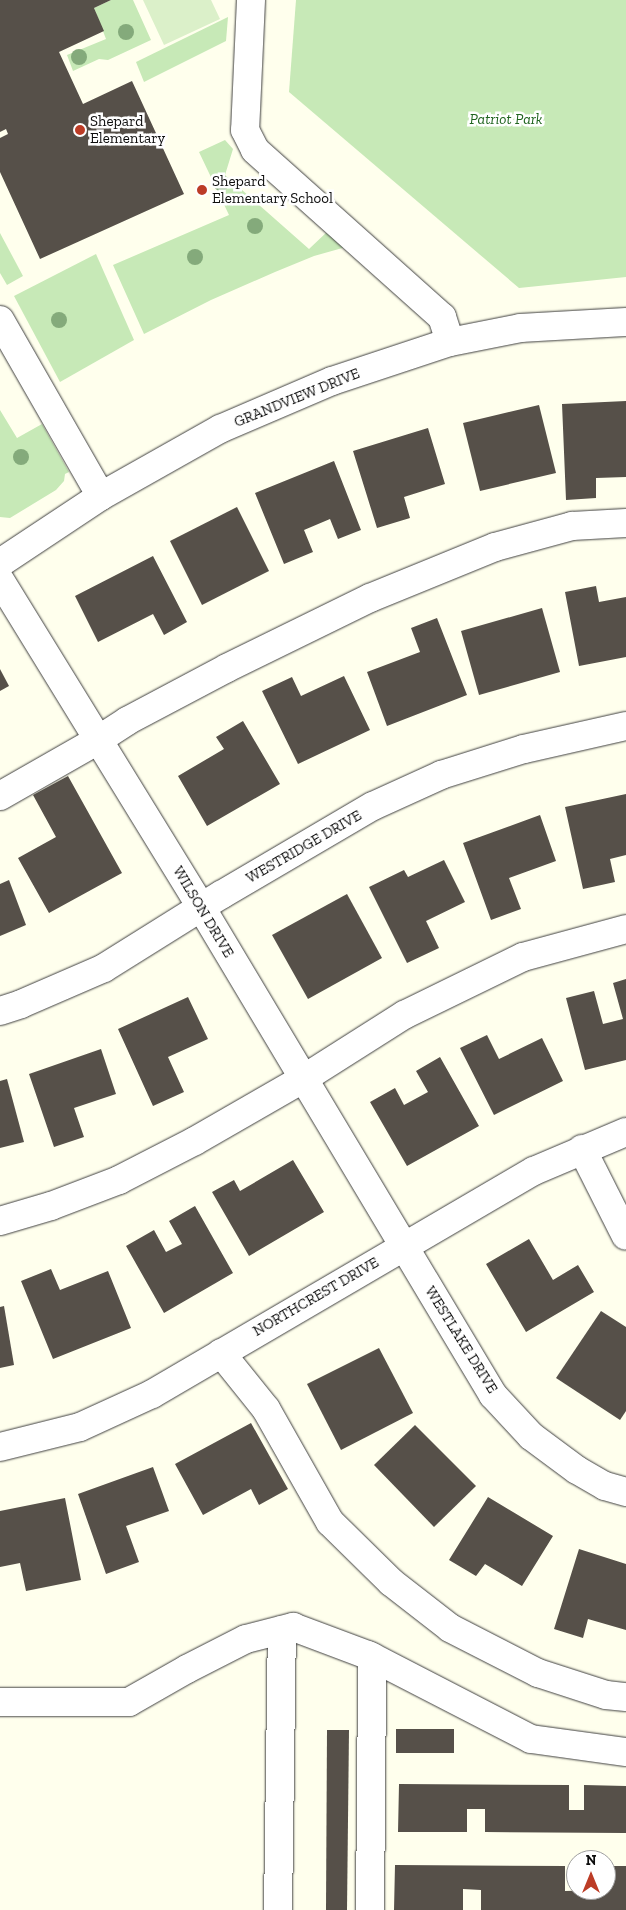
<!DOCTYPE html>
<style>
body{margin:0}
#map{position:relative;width:626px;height:1910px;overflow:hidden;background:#ffffed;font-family:"Zilla Slab",serif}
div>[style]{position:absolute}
.green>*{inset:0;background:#c7e9b7}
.pitch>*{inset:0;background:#dbf0c9}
.building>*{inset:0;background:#565049}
.roads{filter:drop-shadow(0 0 1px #404040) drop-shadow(0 0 1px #404040)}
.minor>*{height:28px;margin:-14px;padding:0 14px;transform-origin:14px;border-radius:14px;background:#fff}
.trees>*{width:16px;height:16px;margin:-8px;border-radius:50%;background:#84aa7b}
.dots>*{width:14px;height:14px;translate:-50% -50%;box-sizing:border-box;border:2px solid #fff;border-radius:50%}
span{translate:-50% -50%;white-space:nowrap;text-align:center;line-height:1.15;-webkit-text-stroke:5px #fff;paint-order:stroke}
.park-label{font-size:15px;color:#1f641e;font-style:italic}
.poi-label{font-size:15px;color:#0d0d0d}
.left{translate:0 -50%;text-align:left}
.street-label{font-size:15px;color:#0d0d0d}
.north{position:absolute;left:566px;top:1850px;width:50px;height:50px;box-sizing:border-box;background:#fff;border:1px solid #9e9e9e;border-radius:50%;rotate:0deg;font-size:14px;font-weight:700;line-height:20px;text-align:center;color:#0d0d0d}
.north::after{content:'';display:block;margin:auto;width:18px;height:22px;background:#bc3c26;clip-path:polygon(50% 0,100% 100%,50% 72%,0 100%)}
</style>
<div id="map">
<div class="green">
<i style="clip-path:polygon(111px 0,133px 0,151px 40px,108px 60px,99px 59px,73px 71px,67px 55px,106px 39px,94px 8px)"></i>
<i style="clip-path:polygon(296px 0,626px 0,626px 277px,519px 288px,289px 92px)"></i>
<i style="clip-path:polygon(228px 17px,226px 41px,144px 82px,136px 62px)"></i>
<i style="clip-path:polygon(225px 140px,233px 149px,225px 175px,309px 249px,328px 231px,346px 247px,314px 256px,275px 272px,211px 300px,144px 334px,113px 265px,229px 215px,199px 152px)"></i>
<i style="clip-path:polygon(0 233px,23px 276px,7px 285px,0 273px)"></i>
<i style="clip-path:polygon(96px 254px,134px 340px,60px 382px,14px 296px)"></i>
<i style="clip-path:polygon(0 410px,17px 438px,42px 424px,69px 472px,65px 474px,64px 481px,56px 490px,10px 518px,0 517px)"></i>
</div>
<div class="pitch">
<i style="clip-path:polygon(143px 0,211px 0,220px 19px,164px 45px)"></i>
</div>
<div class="building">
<i style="clip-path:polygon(0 0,111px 0,94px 8px,104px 31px,59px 52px,83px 104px,132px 81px,184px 194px,40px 259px,0 172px,0 138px,8px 134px,6px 129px,0 132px)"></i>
<i style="clip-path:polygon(626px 401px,626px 477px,596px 478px,596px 498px,566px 500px,562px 404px)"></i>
<i style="clip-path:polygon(539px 405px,556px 473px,480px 491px,463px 423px)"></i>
<i style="clip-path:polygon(428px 428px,445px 484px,404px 497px,410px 518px,377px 528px,353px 451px)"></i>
<i style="clip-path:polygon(334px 461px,361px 530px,338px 539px,330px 519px,304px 530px,313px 552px,284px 564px,255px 493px)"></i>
<i style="clip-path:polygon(237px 507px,269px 571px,202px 605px,170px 541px)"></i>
<i style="clip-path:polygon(153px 556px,187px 622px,164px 635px,153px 614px,98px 642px,75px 596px)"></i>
<i style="clip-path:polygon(596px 586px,599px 602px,626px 597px,626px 657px,579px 666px,565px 592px)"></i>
<i style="clip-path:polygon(542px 608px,560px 672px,479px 695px,461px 631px)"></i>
<i style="clip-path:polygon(437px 618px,467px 695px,387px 726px,367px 672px,420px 652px,411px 628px)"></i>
<i style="clip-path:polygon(0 669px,9px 686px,0 691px)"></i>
<i style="clip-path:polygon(344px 676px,370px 730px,298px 764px,262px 691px,292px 677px,301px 696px)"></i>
<i style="clip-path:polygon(243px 721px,280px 784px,207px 826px,178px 776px,224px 749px,216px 737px)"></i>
<i style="clip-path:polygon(68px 776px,122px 873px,49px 913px,18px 858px,56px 837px,33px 795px)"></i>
<i style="clip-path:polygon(626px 794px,626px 855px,610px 859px,615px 882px,583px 889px,565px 807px)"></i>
<i style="clip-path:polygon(540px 815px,556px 861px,509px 878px,521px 909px,491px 920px,463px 843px)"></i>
<i style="clip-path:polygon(444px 860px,465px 902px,426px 921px,439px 948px,407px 963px,369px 887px,404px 870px,408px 877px)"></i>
<i style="clip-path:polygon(9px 880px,26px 925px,0 936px,0 884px)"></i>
<i style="clip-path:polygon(347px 894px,382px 958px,308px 999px,272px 935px)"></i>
<i style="clip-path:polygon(626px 979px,626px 1060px,585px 1070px,566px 998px,594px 991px,603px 1024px,623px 1019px,613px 983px)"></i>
<i style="clip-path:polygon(188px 997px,208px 1039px,168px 1057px,184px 1092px,153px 1106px,118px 1029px)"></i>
<i style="clip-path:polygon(487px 1035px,499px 1059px,542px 1038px,563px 1081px,494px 1115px,460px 1048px)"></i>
<i style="clip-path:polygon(101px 1049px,116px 1094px,74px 1108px,84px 1137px,54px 1147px,29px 1074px)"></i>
<i style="clip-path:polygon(440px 1057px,479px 1126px,407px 1166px,370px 1102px,395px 1088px,404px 1105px,428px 1092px,416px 1071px)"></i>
<i style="clip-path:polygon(7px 1079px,24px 1142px,0 1148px,0 1081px)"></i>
<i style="clip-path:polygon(293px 1160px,324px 1212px,249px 1256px,212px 1192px,234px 1180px,240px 1191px)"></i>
<i style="clip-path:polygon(195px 1206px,233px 1273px,164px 1313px,126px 1246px,154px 1230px,166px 1252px,182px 1244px,169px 1221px)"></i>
<i style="clip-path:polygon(529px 1239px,553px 1280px,578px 1265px,594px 1292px,526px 1332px,486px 1264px)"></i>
<i style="clip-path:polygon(51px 1269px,60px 1290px,108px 1271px,131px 1328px,53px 1359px,21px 1281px)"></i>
<i style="clip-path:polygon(4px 1306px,14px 1365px,0 1368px,0 1307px)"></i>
<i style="clip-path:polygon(601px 1311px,626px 1327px,626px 1411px,620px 1420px,556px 1378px)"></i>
<i style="clip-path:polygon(379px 1348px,413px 1413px,341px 1450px,307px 1384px)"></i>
<i style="clip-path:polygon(251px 1423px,288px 1489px,259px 1505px,251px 1489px,203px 1515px,175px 1464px)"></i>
<i style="clip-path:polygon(415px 1425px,476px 1486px,434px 1527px,374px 1465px)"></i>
<i style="clip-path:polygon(153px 1467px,169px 1511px,126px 1526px,139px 1562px,106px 1574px,78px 1494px)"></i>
<i style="clip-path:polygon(488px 1497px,553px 1536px,522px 1586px,485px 1564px,476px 1576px,449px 1560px)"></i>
<i style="clip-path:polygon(65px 1498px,81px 1580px,26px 1591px,20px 1563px,0 1567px,0 1511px)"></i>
<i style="clip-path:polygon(579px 1549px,626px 1564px,626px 1630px,588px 1619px,583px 1638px,554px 1629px)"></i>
<i style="clip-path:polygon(396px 1729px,454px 1729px,454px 1753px,396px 1753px)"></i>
<i style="clip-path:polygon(327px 1730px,349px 1730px,347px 1910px,326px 1910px)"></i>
<i style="clip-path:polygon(399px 1784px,569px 1785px,569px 1810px,584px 1810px,584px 1785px,626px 1786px,626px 1833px,485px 1832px,485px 1809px,467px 1809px,467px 1832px,398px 1832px)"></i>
<i style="clip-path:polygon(395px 1865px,565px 1866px,565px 1891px,606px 1890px,606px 1866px,626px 1866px,626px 1910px,481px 1910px,481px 1890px,463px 1889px,463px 1910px,394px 1910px)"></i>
</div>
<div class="roads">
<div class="minor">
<i style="left:251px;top:0;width:130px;rotate:92.6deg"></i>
<i style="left:245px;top:130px;width:22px;rotate:63deg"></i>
<i style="left:255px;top:150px;width:251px;rotate:41.8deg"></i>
<i style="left:442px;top:317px;width:26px;rotate:72deg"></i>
<i style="left:0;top:320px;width:203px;rotate:60.2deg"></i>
<i style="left:0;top:563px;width:121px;rotate:-33.6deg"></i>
<i style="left:101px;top:496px;width:137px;rotate:-29.4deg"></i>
<i style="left:220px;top:429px;width:122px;rotate:-23.2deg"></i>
<i style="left:332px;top:381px;width:124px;rotate:-18.3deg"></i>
<i style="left:450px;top:342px;width:72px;rotate:-11.2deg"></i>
<i style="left:521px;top:328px;width:105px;rotate:-3.3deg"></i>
<i style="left:0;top:580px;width:384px;rotate:58.4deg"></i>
<i style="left:201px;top:907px;width:569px;rotate:59.11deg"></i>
<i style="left:493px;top:1395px;width:56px;rotate:47.2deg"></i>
<i style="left:531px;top:1436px;width:57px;rotate:36.5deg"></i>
<i style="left:577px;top:1470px;width:32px;rotate:30deg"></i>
<i style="left:605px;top:1486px;width:22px;rotate:16deg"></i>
<i style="left:0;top:796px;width:113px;rotate:-29.7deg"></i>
<i style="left:98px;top:740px;width:35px;rotate:-33deg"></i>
<i style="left:127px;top:721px;width:113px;rotate:-27.9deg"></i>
<i style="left:227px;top:668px;width:159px;rotate:-26.1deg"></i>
<i style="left:370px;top:598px;width:135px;rotate:-22.2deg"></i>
<i style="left:495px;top:547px;width:80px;rotate:-15.3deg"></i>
<i style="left:572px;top:526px;width:54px;rotate:-3.2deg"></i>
<i style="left:0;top:1011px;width:22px;rotate:-18deg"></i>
<i style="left:21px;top:1004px;width:90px;rotate:-23.4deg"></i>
<i style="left:104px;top:968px;width:138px;rotate:-32deg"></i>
<i style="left:221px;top:895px;width:176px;rotate:-30.4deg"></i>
<i style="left:373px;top:806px;width:75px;rotate:-24.5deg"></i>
<i style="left:441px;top:775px;width:87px;rotate:-17.4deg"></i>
<i style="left:524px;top:749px;width:105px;rotate:-12.7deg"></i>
<i style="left:582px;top:1149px;width:97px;rotate:63.2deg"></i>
<i style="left:0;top:1221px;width:53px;rotate:-16.4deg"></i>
<i style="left:51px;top:1206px;width:73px;rotate:-20.9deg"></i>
<i style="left:119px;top:1180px;width:85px;rotate:-27.2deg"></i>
<i style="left:195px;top:1141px;width:125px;rotate:-29.9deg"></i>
<i style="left:303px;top:1079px;width:120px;rotate:-32.4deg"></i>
<i style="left:404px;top:1015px;width:132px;rotate:-26deg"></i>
<i style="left:523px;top:957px;width:107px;rotate:-15.2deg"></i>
<i style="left:221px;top:1353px;width:72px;rotate:51.2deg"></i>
<i style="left:266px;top:1409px;width:130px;rotate:60.5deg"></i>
<i style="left:330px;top:1522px;width:86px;rotate:44.5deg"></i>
<i style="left:391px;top:1582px;width:75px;rotate:37.9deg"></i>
<i style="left:450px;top:1628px;width:99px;rotate:27.1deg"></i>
<i style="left:538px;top:1673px;width:71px;rotate:17.9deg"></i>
<i style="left:606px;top:1695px;width:20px;rotate:6deg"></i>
<i style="left:0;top:1447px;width:82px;rotate:-14deg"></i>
<i style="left:80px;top:1427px;width:79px;rotate:-24.6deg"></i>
<i style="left:152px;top:1394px;width:442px;rotate:-30.3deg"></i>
<i style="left:534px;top:1171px;width:100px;rotate:-23deg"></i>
<i style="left:0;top:1702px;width:129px"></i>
<i style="left:129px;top:1702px;width:67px;rotate:-29.6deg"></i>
<i style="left:187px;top:1669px;width:66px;rotate:-27deg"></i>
<i style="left:246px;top:1639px;width:49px;rotate:-14.3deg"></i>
<i style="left:293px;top:1627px;width:80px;rotate:20.5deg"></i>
<i style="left:368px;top:1655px;width:183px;rotate:27.3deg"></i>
<i style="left:531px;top:1739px;width:96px;rotate:7.8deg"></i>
<i style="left:278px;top:1910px;width:280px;rotate:-89.2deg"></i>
<i style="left:370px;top:1910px;width:253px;rotate:-89.5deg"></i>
</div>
</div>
<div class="trees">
<i style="left:126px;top:32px"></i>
<i style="left:79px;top:57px"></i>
<i style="left:221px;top:183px"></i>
<i style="left:255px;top:226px"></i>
<i style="left:195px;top:257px"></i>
<i style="left:59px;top:320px"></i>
<i style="left:21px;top:457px"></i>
</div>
<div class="dots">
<i style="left:80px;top:130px;background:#bc3c26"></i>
<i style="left:202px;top:190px;background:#bc3c26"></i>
</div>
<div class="park-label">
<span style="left:506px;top:120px">Patriot Park</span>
</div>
<div class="poi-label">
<span class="left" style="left:90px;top:130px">Shepard<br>Elementary</span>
<span class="left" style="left:212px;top:190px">Shepard<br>Elementary School</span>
</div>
<div class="street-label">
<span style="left:297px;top:398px;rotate:-22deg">GRANDVIEW DRIVE</span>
<span style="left:304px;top:847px;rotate:-30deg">WESTRIDGE DRIVE</span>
<span style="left:203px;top:912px;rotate:59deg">WILSON DRIVE</span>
<span style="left:316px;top:1297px;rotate:-30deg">NORTHCREST DRIVE</span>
<span style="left:461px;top:1340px;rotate:58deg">WESTLAKE DRIVE</span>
</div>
<div class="north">N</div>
</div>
